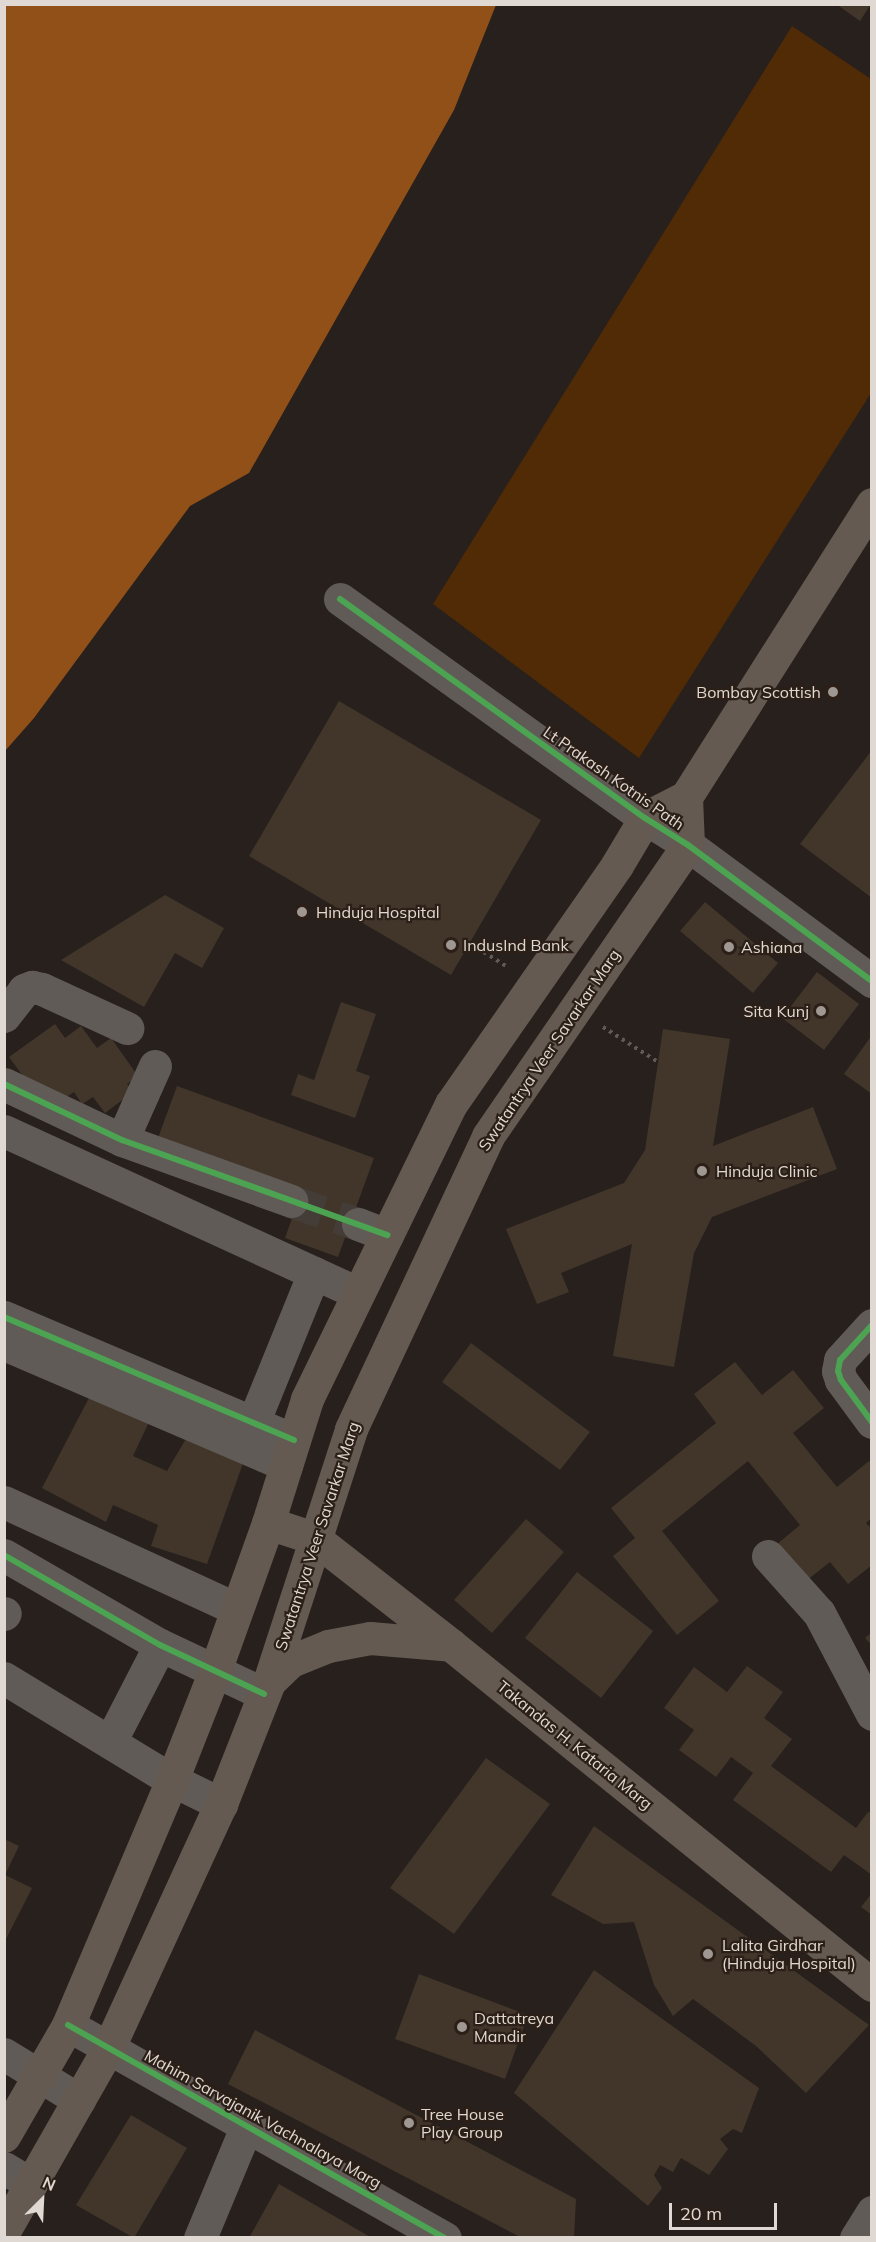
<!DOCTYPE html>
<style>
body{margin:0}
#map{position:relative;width:876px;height:2242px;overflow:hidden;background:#27201c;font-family:Mulish,sans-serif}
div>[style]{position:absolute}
.green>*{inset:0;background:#512a06}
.water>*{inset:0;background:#915017}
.building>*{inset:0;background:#42362b}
.minor-tunnel>*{height:33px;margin-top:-16.5px;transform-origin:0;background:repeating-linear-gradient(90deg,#433c37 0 33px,transparent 0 49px)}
.path>*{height:4px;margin-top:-2px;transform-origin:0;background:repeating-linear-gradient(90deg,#605b57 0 3px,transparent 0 7.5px)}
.minor>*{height:33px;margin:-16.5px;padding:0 16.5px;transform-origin:16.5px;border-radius:16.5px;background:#615b57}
.major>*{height:33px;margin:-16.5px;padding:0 16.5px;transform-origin:16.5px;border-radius:16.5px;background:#645a52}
.cycleway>*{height:6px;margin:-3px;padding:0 3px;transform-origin:3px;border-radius:3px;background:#4ca352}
.dots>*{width:16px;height:16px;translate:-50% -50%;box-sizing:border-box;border:3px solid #2c1f17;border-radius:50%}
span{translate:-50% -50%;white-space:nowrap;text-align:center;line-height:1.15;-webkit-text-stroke:4.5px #2c1f17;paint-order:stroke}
.poi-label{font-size:16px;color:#e0d8d2}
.right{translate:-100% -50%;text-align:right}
.left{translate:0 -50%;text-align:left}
.street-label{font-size:16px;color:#e0d8d2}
.frame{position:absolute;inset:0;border:6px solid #e0d8d2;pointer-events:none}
.north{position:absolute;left:12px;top:2170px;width:60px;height:60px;-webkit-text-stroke:4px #2c1f17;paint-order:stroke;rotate:24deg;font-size:16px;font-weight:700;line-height:24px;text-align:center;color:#e0d8d2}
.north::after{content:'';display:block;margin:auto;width:21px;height:27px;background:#e0d8d2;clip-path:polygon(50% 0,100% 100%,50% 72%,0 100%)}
.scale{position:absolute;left:669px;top:2203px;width:108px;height:27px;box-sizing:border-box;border:3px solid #e0d8d2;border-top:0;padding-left:8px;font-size:18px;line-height:21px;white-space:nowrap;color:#e0d8d2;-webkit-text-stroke:4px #2c1f17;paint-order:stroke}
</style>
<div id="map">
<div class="green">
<i style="clip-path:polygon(792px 26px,871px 79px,871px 393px,639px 758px,433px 604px)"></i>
</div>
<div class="water">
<i style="clip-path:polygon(5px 4px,496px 5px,454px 110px,249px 473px,190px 506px,34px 718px,5px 751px)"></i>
</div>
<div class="building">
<i style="clip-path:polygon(836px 4px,871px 4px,860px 21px)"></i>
<i style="clip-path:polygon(339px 701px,541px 820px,451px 975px,249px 856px)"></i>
<i style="clip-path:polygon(872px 750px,872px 898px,800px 844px)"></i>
<i style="clip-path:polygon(165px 895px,224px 928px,202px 968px,175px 953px,144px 1007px,61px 960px)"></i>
<i style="clip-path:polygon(705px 902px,778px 963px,753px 993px,680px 931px)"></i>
<i style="clip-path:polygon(817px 972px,859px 1004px,824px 1050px,782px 1018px)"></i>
<i style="clip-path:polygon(341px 1002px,376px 1014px,356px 1071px,370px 1076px,355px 1118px,291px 1095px,298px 1074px,314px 1080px)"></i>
<i style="clip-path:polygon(55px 1024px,65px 1038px,81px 1026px,97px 1048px,111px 1038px,138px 1076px,127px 1084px,133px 1092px,105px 1113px,93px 1097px,82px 1104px,74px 1092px,59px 1102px,37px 1095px,9px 1057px)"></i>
<i style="clip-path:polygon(663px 1029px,730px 1039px,713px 1146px,813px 1107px,837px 1169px,712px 1217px,694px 1253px,674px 1367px,613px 1356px,632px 1244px,561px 1273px,569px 1292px,537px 1304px,506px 1229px,624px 1183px,645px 1150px)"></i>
<i style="clip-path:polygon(872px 1035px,872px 1094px,844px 1074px)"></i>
<i style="clip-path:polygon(177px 1086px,374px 1158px,338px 1257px,285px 1238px,302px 1190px,158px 1138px)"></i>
<i style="clip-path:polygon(471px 1343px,590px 1432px,560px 1470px,442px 1382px)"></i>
<i style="clip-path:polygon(735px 1362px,762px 1395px,793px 1370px,824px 1408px,793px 1433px,837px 1487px,869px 1461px,872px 1465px,872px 1518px,866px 1523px,872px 1529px,872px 1565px,848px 1584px,830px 1562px,806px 1581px,776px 1545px,800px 1525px,748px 1461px,662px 1531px,719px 1601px,677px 1635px,613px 1556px,635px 1538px,611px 1508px,716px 1423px,694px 1394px)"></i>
<i style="clip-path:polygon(91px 1394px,149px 1422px,133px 1456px,167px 1471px,187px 1437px,246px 1455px,207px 1564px,151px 1546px,158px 1525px,113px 1505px,106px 1522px,42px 1488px)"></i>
<i style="clip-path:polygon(526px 1519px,564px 1552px,492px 1633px,454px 1600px)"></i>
<i style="clip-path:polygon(577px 1572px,653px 1631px,601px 1698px,525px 1638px)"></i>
<i style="clip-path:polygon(872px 1632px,872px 1645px,865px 1638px)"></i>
<i style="clip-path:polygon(747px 1666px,783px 1692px,764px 1718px,792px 1739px,771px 1766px,856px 1828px,868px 1812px,872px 1814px,872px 1875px,844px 1855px,831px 1872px,733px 1800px,753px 1773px,731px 1757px,716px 1777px,679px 1750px,694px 1730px,664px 1708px,694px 1667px,727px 1692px)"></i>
<i style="clip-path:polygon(486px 1758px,550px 1804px,454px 1934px,390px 1888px)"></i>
<i style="clip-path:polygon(594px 1826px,869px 2025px,806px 2093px,756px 2046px,693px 1999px,673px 2016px,654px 1985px,634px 1922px,603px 1924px,551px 1895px)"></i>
<i style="clip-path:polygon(4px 1839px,19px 1846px,5px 1875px,32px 1888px,4px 1943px)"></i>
<i style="clip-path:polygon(872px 1893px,872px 1915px,861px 1907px)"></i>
<i style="clip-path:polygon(594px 1970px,759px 2088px,742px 2133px,733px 2129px,720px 2139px,728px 2149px,709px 2175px,681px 2158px,673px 2172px,660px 2165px,654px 2175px,662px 2188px,648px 2206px,514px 2093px)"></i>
<i style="clip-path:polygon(419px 1974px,528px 2015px,505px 2079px,395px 2039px)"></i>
<i style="clip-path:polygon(255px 2030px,576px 2199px,574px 2238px,522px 2238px,228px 2084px)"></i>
<i style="clip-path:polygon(131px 2115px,187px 2148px,134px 2238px,76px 2205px)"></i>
<i style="clip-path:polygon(279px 2184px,372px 2238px,249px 2238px)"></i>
</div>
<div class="minor-tunnel">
<i style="left:291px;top:1201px;width:71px;rotate:18.9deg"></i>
</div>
<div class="path">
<i style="left:471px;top:944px;width:41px;rotate:32.2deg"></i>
<i style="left:603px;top:1027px;width:65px;rotate:32.5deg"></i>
</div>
<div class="minor">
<i style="left:340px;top:599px;width:375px;rotate:35.7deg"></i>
<i style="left:645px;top:818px;width:51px;rotate:32.1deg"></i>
<i style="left:688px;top:845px;width:229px;rotate:36.5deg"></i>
<i style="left:4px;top:1016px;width:33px;rotate:-52deg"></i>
<i style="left:24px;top:990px;width:9px;rotate:-21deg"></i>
<i style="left:32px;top:987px;width:10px;rotate:11deg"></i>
<i style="left:42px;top:989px;width:94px;rotate:24.6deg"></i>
<i style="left:4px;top:1084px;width:131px;rotate:25.4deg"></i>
<i style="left:122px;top:1140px;width:180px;rotate:19.8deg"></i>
<i style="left:4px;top:1131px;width:389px;rotate:24.6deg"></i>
<i style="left:122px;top:1140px;width:81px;rotate:-66deg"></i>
<i style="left:358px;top:1224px;width:31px;rotate:21deg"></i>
<i style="left:4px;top:1317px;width:315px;rotate:23deg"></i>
<i style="left:872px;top:1325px;width:47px;rotate:132.4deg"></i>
<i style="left:840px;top:1360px;width:11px;rotate:100deg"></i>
<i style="left:838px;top:1371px;width:9px;rotate:72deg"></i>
<i style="left:841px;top:1380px;width:52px;rotate:53.6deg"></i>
<i style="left:4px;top:1344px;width:307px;rotate:23.2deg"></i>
<i style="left:253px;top:1423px;width:162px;rotate:-67.9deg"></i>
<i style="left:4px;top:1502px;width:256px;rotate:24.7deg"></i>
<i style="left:4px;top:1555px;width:180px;rotate:30deg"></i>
<i style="left:160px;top:1645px;width:115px;rotate:25.2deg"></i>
<i style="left:768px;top:1556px;width:76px;rotate:48.2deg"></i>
<i style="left:819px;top:1613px;width:114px;rotate:62.3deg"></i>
<i style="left:4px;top:1614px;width:1px;rotate:-45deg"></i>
<i style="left:4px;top:1678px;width:197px;rotate:31.3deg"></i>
<i style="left:172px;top:1780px;width:55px;rotate:26.1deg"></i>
<i style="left:110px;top:1742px;width:109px;rotate:-62.7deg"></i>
<i style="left:68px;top:2025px;width:433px;rotate:29.5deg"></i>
<i style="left:4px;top:2054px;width:88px;rotate:31.5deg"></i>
<i style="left:4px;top:2168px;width:31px;rotate:31deg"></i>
<i style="left:200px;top:2238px;width:122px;rotate:-67.4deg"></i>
<i style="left:856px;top:2238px;width:31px;rotate:-58deg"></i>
</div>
<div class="major">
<i style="left:268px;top:1523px;width:48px;rotate:18.1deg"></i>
<i style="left:314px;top:1538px;width:174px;rotate:38deg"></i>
<i style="left:451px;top:1645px;width:541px;rotate:38.92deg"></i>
<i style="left:269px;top:1682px;width:30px;rotate:-44deg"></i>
<i style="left:291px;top:1661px;width:40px;rotate:-22deg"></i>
<i style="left:328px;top:1646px;width:43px;rotate:-10.8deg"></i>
<i style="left:370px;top:1638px;width:81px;rotate:4.9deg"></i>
<i style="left:4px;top:2136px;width:128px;rotate:-60deg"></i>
<i style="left:68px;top:2025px;width:266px;rotate:-67deg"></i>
<i style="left:172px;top:1780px;width:117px;rotate:-68.5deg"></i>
<i style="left:215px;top:1671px;width:157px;rotate:-70.3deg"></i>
<i style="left:268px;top:1523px;width:130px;rotate:-72.5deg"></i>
<i style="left:307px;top:1399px;width:328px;rotate:-64deg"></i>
<i style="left:451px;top:1104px;width:291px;rotate:-55.2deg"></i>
<i style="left:617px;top:865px;width:55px;rotate:-59.2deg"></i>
<i style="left:645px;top:818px;width:46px;rotate:-27.1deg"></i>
<i style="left:686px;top:797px;width:347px;rotate:-57.6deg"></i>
<i style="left:4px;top:2231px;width:212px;rotate:-60.3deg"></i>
<i style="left:109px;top:2047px;width:268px;rotate:-65.3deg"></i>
<i style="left:221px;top:1804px;width:131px;rotate:-68.5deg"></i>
<i style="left:269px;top:1682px;width:266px;rotate:-72deg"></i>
<i style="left:351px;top:1429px;width:323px;rotate:-64.9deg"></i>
<i style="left:488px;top:1136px;width:353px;rotate:-55.5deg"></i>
<i style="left:688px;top:845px;width:48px;rotate:-92.4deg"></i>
</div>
<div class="cycleway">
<i style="left:340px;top:599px;width:375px;rotate:35.7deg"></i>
<i style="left:645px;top:818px;width:51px;rotate:32.1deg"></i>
<i style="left:688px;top:845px;width:229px;rotate:36.5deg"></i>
<i style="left:4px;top:1084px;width:131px;rotate:25.4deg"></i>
<i style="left:122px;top:1140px;width:282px;rotate:19.7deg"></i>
<i style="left:4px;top:1317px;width:315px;rotate:23deg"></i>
<i style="left:872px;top:1325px;width:47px;rotate:132.4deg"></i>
<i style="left:840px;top:1360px;width:11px;rotate:100deg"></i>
<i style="left:838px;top:1371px;width:9px;rotate:72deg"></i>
<i style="left:841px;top:1380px;width:52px;rotate:53.6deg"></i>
<i style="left:4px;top:1555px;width:180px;rotate:30deg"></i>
<i style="left:160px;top:1645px;width:115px;rotate:25.2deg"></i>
<i style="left:68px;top:2025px;width:433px;rotate:29.5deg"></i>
</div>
<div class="dots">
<i style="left:833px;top:692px;background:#9f9892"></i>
<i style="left:302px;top:912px;background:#9f9892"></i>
<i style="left:451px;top:945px;background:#9f9892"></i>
<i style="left:729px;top:947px;background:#9f9892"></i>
<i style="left:821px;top:1011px;background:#9f9892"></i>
<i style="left:702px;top:1171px;background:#9f9892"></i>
<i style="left:708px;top:1954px;background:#9f9892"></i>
<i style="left:462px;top:2027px;background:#9f9892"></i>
<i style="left:409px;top:2123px;background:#9f9892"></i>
</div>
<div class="poi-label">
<span class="right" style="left:821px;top:692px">Bombay Scottish</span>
<span class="left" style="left:316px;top:912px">Hinduja Hospital</span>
<span class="left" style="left:463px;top:945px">IndusInd Bank</span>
<span class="left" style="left:741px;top:947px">Ashiana</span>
<span class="right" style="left:809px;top:1011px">Sita Kunj</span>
<span class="left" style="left:716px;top:1171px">Hinduja Clinic</span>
<span class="left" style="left:722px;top:1954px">Lalita Girdhar<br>(Hinduja Hospital)</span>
<span class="left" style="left:474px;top:2027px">Dattatreya<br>Mandir</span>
<span class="left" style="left:421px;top:2123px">Tree House<br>Play Group</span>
</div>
<div class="street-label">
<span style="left:614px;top:778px;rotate:35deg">Lt Prakash Kotnis Path</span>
<span style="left:549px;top:1050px;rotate:-56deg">Swatantrya Veer Savarkar Marg</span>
<span style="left:317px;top:1536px;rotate:-72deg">Swatantrya Veer Savarkar Marg</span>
<span style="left:575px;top:1745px;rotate:39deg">Takandas H. Kataria Marg</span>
<span style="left:263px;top:2119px;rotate:29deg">Mahim Sarvajanik Vachnalaya Marg</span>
</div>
<div class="frame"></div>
<div class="north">N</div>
<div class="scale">20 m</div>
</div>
